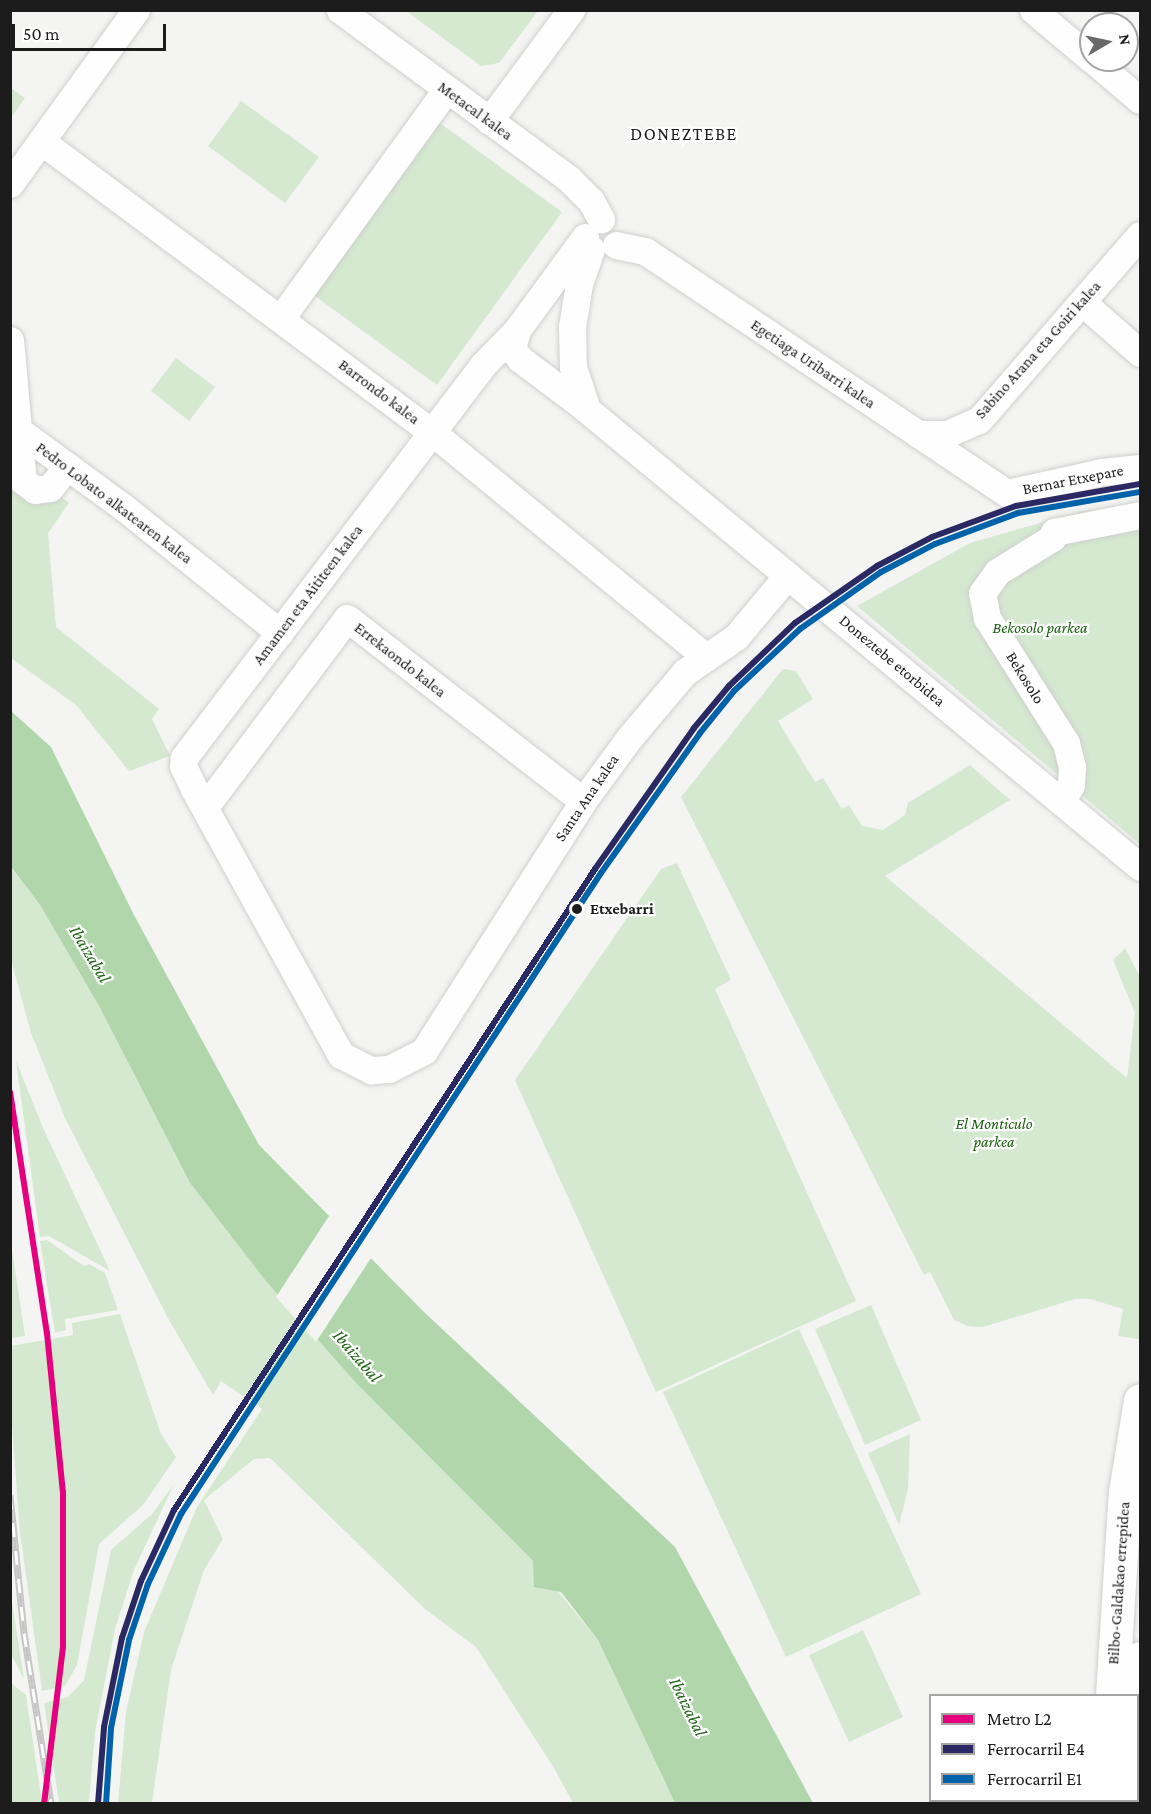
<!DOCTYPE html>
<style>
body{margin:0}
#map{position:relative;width:1151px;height:1814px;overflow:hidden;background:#f4f5f3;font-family:"Crimson Pro",serif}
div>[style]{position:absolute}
.green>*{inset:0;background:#d4e9cf}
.water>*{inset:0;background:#b2d6ac}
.pier>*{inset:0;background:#f4f5f3}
.roads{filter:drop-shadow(0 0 2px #cfd0ce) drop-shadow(0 0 2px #cfd0ce)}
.minor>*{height:27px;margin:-13.5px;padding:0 13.5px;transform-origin:13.5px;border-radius:13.5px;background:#fdfefd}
.highway>*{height:33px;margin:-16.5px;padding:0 16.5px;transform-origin:16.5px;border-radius:16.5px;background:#fdfefd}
.rail>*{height:7px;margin-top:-3.5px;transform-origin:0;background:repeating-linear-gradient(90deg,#fff 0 14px,#c5c6c5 0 28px);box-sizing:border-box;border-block:2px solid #c5c6c5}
.rail-1>*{height:6px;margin:-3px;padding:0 3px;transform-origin:3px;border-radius:3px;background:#2b2963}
.rail-2>*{height:6px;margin:-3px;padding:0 3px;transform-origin:3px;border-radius:3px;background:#0063a9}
.metro-1>*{height:6px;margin:-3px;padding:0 3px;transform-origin:3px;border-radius:3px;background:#e5007d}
.dots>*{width:16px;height:16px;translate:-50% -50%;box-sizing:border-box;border:3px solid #fff;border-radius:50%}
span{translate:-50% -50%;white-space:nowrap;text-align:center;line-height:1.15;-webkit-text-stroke:4.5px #fff;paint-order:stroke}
.street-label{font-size:16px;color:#1b1c1b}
.park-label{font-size:16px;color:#1b600e;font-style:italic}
.stop-label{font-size:16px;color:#1b1c1b;font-weight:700}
.left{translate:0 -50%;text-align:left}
.neighbourhood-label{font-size:18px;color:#1b1c1b;letter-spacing:1.5px}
.water-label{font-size:18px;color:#216516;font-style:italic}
.frame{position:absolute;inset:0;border:12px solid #1b1c1b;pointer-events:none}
.legend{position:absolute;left:929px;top:1694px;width:210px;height:108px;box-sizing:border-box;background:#fff;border:2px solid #a4a4a4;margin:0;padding:8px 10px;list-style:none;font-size:18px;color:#1b1c1b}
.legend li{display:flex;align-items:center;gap:12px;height:30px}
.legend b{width:30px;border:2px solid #a4a4a4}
.north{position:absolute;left:1079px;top:12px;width:60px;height:60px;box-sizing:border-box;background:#fff;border:2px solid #a4a4a4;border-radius:50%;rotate:81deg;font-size:16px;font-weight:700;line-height:24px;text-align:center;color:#1b1c1b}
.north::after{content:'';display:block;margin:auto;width:21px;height:27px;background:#676867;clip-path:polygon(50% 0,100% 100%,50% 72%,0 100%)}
.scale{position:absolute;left:12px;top:24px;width:154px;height:27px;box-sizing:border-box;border:3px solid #1b1c1b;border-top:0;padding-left:8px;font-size:18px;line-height:21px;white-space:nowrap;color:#1b1c1b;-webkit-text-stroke:4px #fff;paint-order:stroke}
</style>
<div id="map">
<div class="green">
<i style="clip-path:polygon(406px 11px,538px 11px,499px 63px,481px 66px)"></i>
<i style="clip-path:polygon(11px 88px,25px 98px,11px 118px)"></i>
<i style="clip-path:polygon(241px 101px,319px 157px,285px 203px,208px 146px)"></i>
<i style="clip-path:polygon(433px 118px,562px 212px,437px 385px,308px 291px)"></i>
<i style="clip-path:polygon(176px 358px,215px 387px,189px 421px,151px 391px)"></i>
<i style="clip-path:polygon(10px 470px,15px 490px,22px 498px,36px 502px,54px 491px,69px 503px,48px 533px,56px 627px,159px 709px,152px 719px,170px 756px,129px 771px,76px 705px,11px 658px)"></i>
<i style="clip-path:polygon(1140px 507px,1140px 844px,857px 606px,970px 543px,1082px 511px)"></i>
<i style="clip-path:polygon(783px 669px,796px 671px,813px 699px,778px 721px,815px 782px,823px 778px,842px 809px,849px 805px,862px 826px,883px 830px,905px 815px,908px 803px,970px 765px,1010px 800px,885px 876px,1127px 1078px,1135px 1013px,1113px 960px,1125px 948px,1140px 977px,1139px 1339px,1118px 1336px,1123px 1309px,1090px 1299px,1075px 1299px,983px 1327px,968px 1326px,954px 1320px,930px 1272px,924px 1275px,681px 797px)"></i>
<i style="clip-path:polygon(677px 863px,731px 980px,715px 989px,856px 1301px,656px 1392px,515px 1080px,661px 869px)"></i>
<i style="clip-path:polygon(10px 867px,40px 905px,99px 1006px,190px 1183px,265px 1280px,355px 1382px,533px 1561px,598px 1640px,675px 1803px,573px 1803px,554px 1768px,476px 1647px,425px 1609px,270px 1458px,254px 1459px,204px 1500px,223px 1539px,204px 1570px,171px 1670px,152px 1803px,118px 1803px,126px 1712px,144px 1632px,197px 1507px,262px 1409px,221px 1381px,213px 1395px,169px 1320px,65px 1118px,31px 1033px,11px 960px)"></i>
<i style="clip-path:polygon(16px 1061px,44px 1130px,110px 1271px,49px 1236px,40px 1237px)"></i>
<i style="clip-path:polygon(47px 1240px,84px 1266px,89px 1264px,105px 1273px,118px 1310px,65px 1319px,66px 1330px,55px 1333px,40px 1241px)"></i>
<i style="clip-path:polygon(11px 1243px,25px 1336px,12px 1338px,10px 1325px)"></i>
<i style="clip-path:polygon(871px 1305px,921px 1420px,865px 1445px,815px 1329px)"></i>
<i style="clip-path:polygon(120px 1314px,161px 1434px,176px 1457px,143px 1505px,99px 1544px,77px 1665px,65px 1686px,42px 1691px,20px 1532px,11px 1413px,11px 1346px,73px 1335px,72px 1323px)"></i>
<i style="clip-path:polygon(799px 1329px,921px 1594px,786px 1657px,663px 1392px)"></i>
<i style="clip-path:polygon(910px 1434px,908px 1489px,899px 1525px,868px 1453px)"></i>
<i style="clip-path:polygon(174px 1484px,134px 1570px,115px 1629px,95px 1732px,89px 1803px,59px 1803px,44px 1703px,68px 1697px,84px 1680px,111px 1550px,152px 1514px)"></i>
<i style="clip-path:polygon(11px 1595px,24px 1679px,11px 1654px)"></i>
<i style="clip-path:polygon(863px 1630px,903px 1717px,849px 1742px,809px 1655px)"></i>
<i style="clip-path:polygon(11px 1683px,26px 1695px,42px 1803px,11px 1803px)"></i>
</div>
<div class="water">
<i style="clip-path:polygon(11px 711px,51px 747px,134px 915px,259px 1145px,424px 1312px,675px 1547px,813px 1803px,675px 1803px,598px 1640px,561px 1592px,534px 1587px,533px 1561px,355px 1382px,265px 1280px,190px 1183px,99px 1006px,40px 905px,11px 867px)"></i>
</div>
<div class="pier">
<i style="clip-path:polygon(331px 1213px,373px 1255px,316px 1342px,276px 1297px)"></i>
</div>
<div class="roads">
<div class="minor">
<i style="left:340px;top:10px;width:285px;rotate:36.4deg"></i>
<i style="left:569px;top:179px;width:31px;rotate:45deg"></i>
<i style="left:591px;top:201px;width:21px;rotate:61deg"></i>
<i style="left:1033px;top:10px;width:76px;rotate:40.2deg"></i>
<i style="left:1093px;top:60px;width:62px;rotate:40.4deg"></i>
<i style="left:489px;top:121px;width:138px;rotate:-53.5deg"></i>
<i style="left:41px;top:141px;width:487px;rotate:36.7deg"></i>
<i style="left:432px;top:432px;width:355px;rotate:39.4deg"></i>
<i style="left:10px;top:184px;width:215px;rotate:-54.1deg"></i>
<i style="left:585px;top:237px;width:115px;rotate:126.2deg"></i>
<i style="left:517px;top:330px;width:20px;rotate:105deg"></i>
<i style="left:512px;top:349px;width:13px;rotate:51deg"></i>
<i style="left:520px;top:359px;width:75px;rotate:36.9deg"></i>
<i style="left:580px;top:404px;width:727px;rotate:39.58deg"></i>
<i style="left:616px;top:245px;width:30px;rotate:12deg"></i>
<i style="left:645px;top:251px;width:435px;rotate:33.8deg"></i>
<i style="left:1007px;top:493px;width:97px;rotate:-12.5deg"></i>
<i style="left:1102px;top:472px;width:38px;rotate:-6deg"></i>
<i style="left:1082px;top:302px;width:77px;rotate:41.3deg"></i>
<i style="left:281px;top:318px;width:281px;rotate:-54.1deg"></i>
<i style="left:517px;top:330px;width:49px;rotate:134.2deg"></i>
<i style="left:483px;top:365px;width:494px;rotate:127.3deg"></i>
<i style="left:184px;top:758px;width:8px;rotate:97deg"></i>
<i style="left:183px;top:766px;width:25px;rotate:64deg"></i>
<i style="left:194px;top:789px;width:304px;rotate:61.1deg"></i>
<i style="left:341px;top:1055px;width:34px;rotate:27deg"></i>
<i style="left:371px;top:1070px;width:18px;rotate:-3deg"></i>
<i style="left:389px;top:1069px;width:39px;rotate:-27deg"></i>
<i style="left:424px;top:1051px;width:296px;rotate:-57.5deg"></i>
<i style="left:583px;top:801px;width:79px;rotate:-53.7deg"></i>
<i style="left:630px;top:737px;width:85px;rotate:-49.8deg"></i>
<i style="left:685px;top:672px;width:62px;rotate:-34.5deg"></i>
<i style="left:736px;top:637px;width:80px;rotate:-50.1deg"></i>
<i style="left:10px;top:340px;width:90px;rotate:84.9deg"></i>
<i style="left:18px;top:430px;width:130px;rotate:36.3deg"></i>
<i style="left:123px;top:507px;width:201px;rotate:38.7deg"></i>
<i style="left:587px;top:409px;width:44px;rotate:-108.4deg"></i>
<i style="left:573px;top:367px;width:40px;rotate:-91.4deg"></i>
<i style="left:572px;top:327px;width:44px;rotate:-80.8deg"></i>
<i style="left:579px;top:284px;width:37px;rotate:-71deg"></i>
<i style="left:18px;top:430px;width:51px;rotate:84.4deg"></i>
<i style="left:23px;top:481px;width:15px;rotate:37deg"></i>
<i style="left:35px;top:490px;width:15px;rotate:-8deg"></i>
<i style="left:50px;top:488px;width:28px;rotate:-52deg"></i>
<i style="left:918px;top:434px;width:29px"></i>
<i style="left:947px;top:434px;width:35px;rotate:-24deg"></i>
<i style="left:979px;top:420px;width:245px;rotate:-49deg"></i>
<i style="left:1062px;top:801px;width:18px;rotate:-61deg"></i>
<i style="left:1071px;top:785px;width:18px;rotate:-87deg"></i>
<i style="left:1072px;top:767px;width:25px;rotate:-104deg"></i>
<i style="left:1066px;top:743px;width:148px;rotate:-122.3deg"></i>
<i style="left:987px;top:618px;width:25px;rotate:-101deg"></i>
<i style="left:982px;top:593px;width:26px;rotate:-54deg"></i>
<i style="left:997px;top:572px;width:65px;rotate:-31.7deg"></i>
<i style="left:1052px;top:538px;width:6px;rotate:-72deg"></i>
<i style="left:1054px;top:532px;width:88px;rotate:-11.2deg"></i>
<i style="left:205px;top:807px;width:236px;rotate:-53.1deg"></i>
<i style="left:347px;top:618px;width:299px;rotate:37.8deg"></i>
</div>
<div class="highway">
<i style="left:1112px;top:1696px;width:204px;rotate:-86.4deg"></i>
<i style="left:1125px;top:1492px;width:93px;rotate:-80.7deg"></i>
<i style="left:1138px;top:1702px;width:44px;rotate:-87.4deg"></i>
<i style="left:1105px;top:1804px;width:4px;rotate:-90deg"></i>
<i style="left:1131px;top:1804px;width:4px;rotate:-90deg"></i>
</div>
</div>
<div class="rail">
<i style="left:10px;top:1495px;width:139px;rotate:84.2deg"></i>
<i style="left:24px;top:1633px;width:173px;rotate:81deg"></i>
</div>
<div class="rail-1">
<i style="left:98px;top:1804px;width:77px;rotate:-85.5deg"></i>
<i style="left:104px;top:1727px;width:91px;rotate:-78.6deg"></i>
<i style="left:122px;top:1638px;width:60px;rotate:-71.6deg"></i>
<i style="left:141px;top:1581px;width:78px;rotate:-65.1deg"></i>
<i style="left:174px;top:1510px;width:767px;rotate:-56.7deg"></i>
<i style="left:595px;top:869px;width:172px;rotate:-54.9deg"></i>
<i style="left:694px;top:728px;width:55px;rotate:-50.2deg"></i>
<i style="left:729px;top:686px;width:91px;rotate:-43.7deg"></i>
<i style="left:795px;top:623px;width:100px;rotate:-34.8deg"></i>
<i style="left:877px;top:566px;width:62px;rotate:-27.8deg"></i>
<i style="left:932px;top:537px;width:90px;rotate:-20.3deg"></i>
<i style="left:1016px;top:506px;width:126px;rotate:-10.1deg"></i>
</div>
<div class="rail-2">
<i style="left:106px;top:1804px;width:76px;rotate:-86.2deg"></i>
<i style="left:111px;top:1728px;width:90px;rotate:-78.4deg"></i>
<i style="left:129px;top:1640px;width:59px;rotate:-71.3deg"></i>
<i style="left:148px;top:1584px;width:77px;rotate:-64.8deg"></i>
<i style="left:181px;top:1514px;width:766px;rotate:-56.77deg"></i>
<i style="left:601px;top:873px;width:171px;rotate:-54.7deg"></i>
<i style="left:700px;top:733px;width:54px;rotate:-51deg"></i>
<i style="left:734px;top:691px;width:91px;rotate:-43.2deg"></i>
<i style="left:800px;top:629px;width:99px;rotate:-35.1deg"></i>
<i style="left:881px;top:572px;width:61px;rotate:-27.4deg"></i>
<i style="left:935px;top:544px;width:89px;rotate:-20.5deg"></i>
<i style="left:1018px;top:513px;width:124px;rotate:-9.8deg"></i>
</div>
<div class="metro-1">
<i style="left:10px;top:1092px;width:244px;rotate:81.3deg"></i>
<i style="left:47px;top:1333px;width:160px;rotate:84.3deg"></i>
<i style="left:63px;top:1492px;width:155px;rotate:90deg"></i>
<i style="left:63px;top:1647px;width:158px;rotate:96.9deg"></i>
</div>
<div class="dots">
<i style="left:577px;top:909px;background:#1b1c1b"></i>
</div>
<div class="street-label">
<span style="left:475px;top:111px;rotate:36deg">Metacal kalea</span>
<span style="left:1038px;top:350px;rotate:-48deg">Sabino Arana eta Goiri kalea</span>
<span style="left:813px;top:364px;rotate:34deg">Egetiaga Uribarri kalea</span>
<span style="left:379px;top:392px;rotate:37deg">Barrondo kalea</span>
<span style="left:1073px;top:480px;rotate:-11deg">Bernar Etxepare</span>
<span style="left:114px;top:503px;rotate:37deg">Pedro Lobato alkatearen kalea</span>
<span style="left:308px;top:595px;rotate:-53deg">Amamen eta Aititeen kalea</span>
<span style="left:400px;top:660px;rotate:38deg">Errekaondo kalea</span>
<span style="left:892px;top:661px;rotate:40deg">Doneztebe etorbidea</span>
<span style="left:1025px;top:678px;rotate:58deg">Bekosolo</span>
<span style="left:587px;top:798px;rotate:-56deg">Santa Ana kalea</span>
<span style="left:1119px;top:1583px;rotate:-86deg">Bilbo-Galdakao errepidea</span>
</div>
<div class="park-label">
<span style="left:1040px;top:628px">Bekosolo parkea</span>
<span style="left:994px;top:1133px">El Monticulo<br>parkea</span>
</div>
<div class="stop-label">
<span class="left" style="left:590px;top:909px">Etxebarri</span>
</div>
<div class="neighbourhood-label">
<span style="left:684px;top:134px">DONEZTEBE</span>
</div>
<div class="water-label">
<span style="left:90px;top:954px;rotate:59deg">Ibaizabal</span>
<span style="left:357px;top:1356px;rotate:49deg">Ibaizabal</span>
<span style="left:688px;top:1707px;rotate:64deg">Ibaizabal</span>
</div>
<div class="frame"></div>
<ul class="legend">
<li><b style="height:8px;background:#e5007d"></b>Metro L2</li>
<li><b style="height:8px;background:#2b2963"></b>Ferrocarril E4</li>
<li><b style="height:8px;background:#0063a9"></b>Ferrocarril E1</li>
</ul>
<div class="north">N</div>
<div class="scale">50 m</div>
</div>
